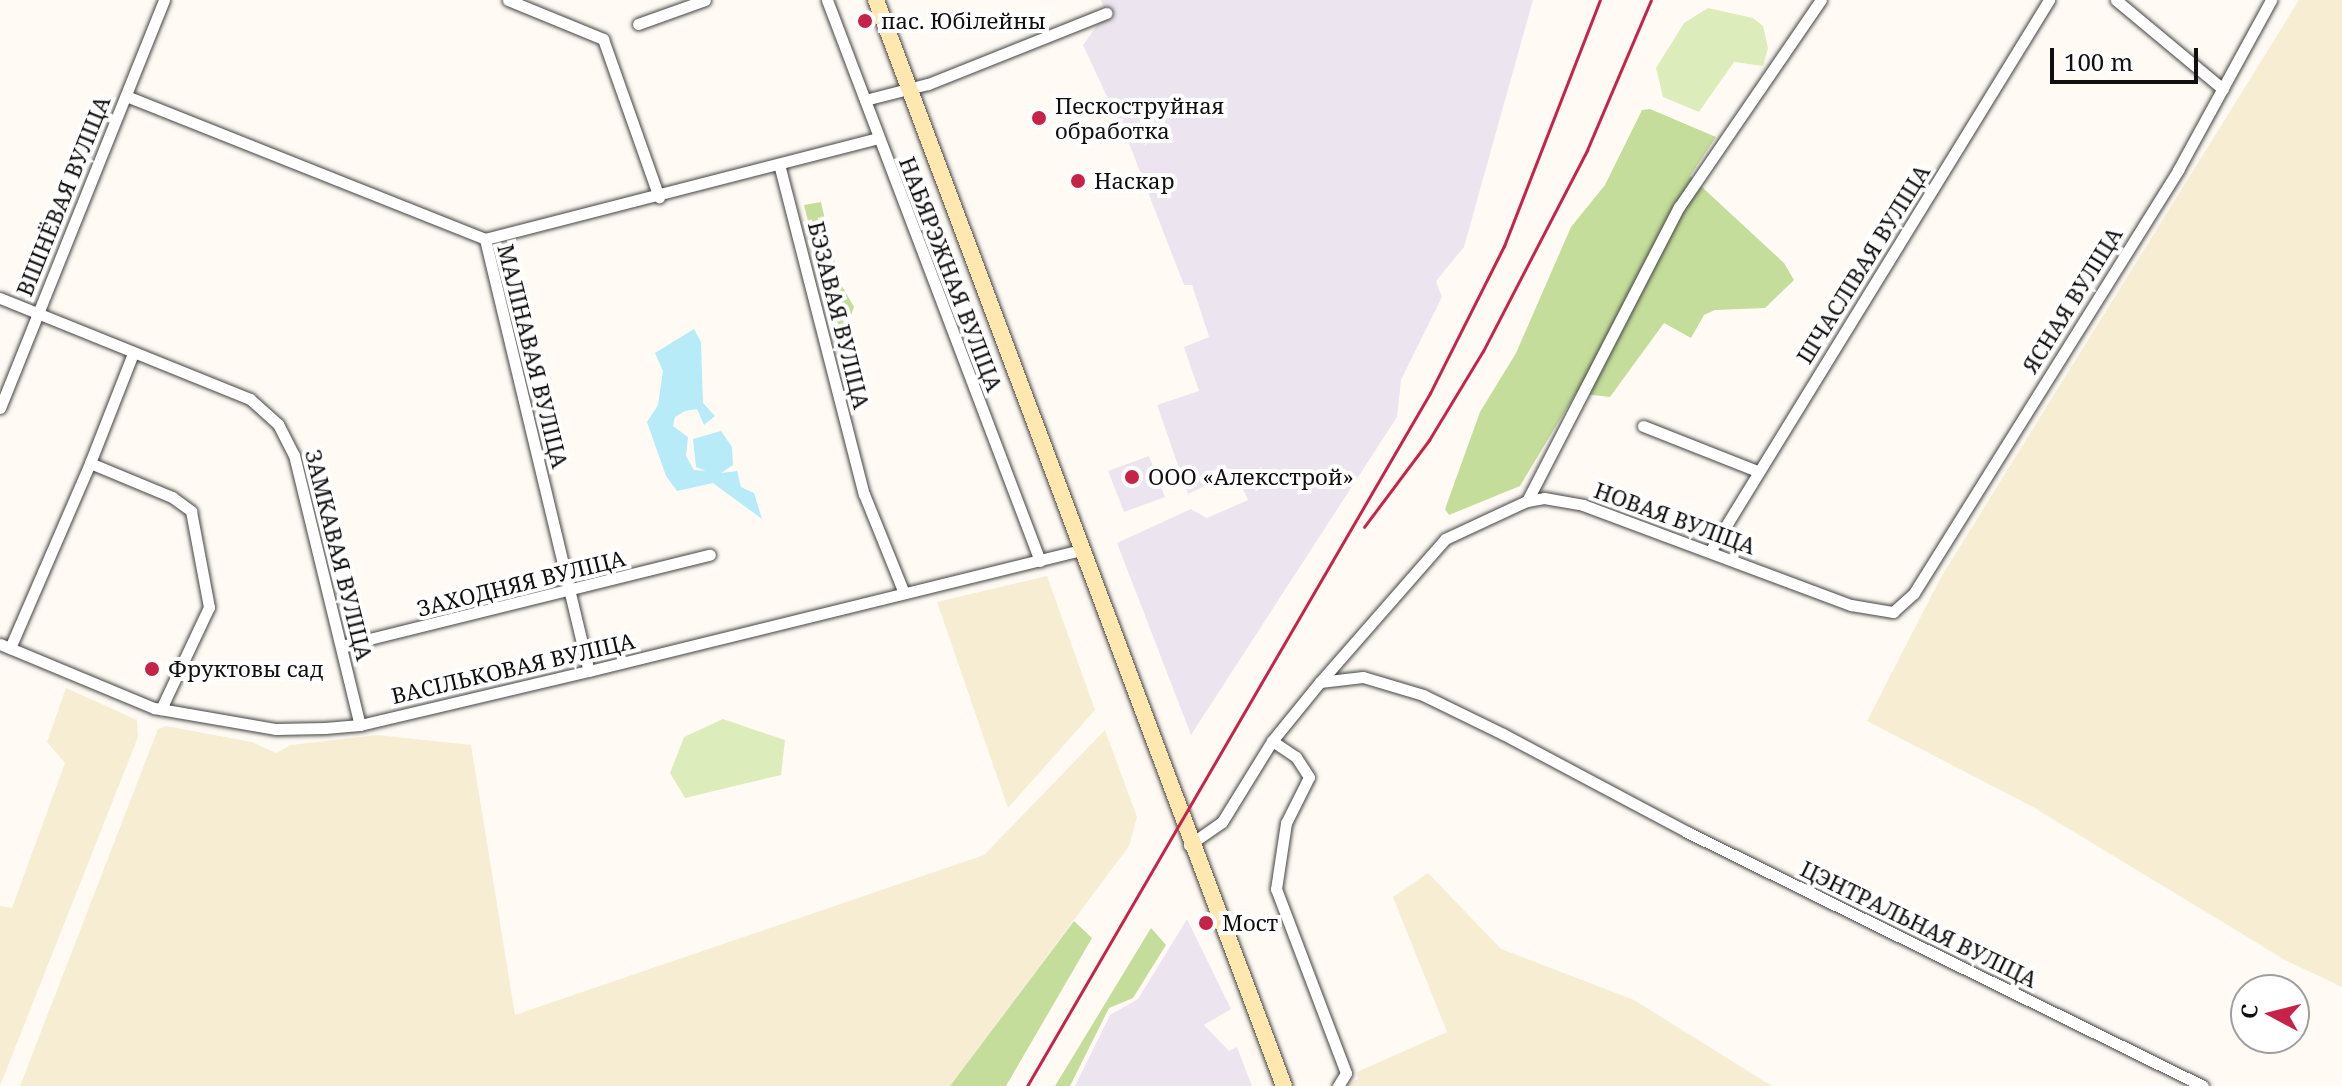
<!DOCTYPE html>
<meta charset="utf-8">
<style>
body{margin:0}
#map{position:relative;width:2342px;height:1086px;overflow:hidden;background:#fffbf4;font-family:"Noto Serif",serif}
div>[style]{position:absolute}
.industrial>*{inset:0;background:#ece5ef}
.farmland>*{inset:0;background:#f6edd3}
.green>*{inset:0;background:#ddecbb}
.forest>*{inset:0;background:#c4dd9a}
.water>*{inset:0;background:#b7ebf8}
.roads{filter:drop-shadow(0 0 2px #434343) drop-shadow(0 0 2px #434343)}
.street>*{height:11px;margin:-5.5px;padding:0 5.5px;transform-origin:5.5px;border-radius:5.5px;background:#fff}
.secondary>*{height:16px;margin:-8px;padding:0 8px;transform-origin:8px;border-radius:8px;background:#ffe8af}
.rail>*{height:3px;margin:-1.5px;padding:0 1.5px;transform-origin:1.5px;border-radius:1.5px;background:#c62348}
.dots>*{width:22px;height:22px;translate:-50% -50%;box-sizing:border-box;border:4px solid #fff;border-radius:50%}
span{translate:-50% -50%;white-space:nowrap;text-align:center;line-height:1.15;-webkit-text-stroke:8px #fff;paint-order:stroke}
.poi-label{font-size:22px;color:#101010}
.left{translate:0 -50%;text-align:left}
.street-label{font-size:22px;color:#101010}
.north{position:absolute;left:2230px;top:974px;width:80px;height:80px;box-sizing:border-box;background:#fff;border:2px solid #9f9f9f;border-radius:50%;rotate:277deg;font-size:22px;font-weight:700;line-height:32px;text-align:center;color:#101010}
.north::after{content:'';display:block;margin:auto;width:28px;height:36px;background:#c62348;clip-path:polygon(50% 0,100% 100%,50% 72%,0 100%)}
.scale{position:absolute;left:2050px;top:48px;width:148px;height:36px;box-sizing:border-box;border:4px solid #101010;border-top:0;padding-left:10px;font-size:24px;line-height:28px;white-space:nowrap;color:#101010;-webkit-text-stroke:6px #fff;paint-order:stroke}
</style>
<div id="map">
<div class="industrial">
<i style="clip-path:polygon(1101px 0,1533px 0,1464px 247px,1436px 281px,1442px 297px,1401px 380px,1397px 417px,1191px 735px,1117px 543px,1191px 509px,1207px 518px,1248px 500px,1235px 471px,1188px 494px,1157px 405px,1199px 391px,1184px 347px,1209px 337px,1192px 285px,1184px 285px,1130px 146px,1083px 45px,1106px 13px)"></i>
<i style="clip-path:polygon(1149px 456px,1165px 497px,1124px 512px,1108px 471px)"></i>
<i style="clip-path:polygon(1187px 919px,1231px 1009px,1204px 1025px,1229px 1051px,1237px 1047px,1252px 1086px,1075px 1086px,1110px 1015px,1138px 999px)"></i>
</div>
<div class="farmland">
<i style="clip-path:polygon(2299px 0,2342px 0,2342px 987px,2285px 960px,2033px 807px,1867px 721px,1941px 577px)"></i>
<i style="clip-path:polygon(1047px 576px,1095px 710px,1008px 808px,937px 602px)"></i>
<i style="clip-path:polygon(66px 688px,137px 720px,138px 737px,0 1086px,0 906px,12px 908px,65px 763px,47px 742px)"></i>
<i style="clip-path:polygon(166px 726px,252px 742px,276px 753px,291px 745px,377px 735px,471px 745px,515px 1015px,984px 855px,1105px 730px,1137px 817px,1129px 846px,950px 1086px,20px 1086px,158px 729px)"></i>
<i style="clip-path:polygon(1428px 873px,1501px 949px,1634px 1000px,1772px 1086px,1344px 1086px,1358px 1079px,1357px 1072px,1447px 1032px,1393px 897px)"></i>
</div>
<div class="green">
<i style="clip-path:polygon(1708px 8px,1753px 18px,1763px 26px,1768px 48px,1763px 66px,1734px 62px,1699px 112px,1663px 97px,1656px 68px,1684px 23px)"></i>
<i style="clip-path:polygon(723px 719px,785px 740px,781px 775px,685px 798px,670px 773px,684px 737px)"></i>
</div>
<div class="forest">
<i style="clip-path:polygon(1650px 109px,1716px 137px,1690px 176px,1784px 263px,1794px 280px,1765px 308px,1715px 310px,1704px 315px,1691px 338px,1664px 323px,1610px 397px,1576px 393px,1520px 486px,1449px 515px,1445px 509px,1480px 412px,1516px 353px,1571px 227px,1605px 185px,1642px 110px)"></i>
<i style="clip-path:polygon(821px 202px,839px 281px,854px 307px,843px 337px,833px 323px,804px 205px)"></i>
<i style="clip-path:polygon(1074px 921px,1092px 938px,1006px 1086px,950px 1086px)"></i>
<i style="clip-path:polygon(1151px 928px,1166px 945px,1133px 998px,1109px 1008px,1070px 1086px,1055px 1086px)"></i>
</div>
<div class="water">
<i style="clip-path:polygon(694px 329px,701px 342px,703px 403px,715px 416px,704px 425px,697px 409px,685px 411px,675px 417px,673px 426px,688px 437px,686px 456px,694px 470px,706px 471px,696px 467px,693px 439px,721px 431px,732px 447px,733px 465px,721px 473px,737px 471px,741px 487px,754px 493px,762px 519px,713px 483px,677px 491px,666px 476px,647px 422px,658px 405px,663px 371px,655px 353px)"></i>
</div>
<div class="roads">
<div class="street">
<i style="left:508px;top:0;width:103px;rotate:22.3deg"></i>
<i style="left:603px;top:39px;width:168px;rotate:70.5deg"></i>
<i style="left:827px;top:0;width:600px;rotate:69.21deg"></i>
<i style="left:2116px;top:0;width:139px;rotate:39.8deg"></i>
<i style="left:638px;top:24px;width:71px;rotate:-19.7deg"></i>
<i style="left:126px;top:96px;width:386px;rotate:21.7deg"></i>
<i style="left:485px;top:239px;width:444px;rotate:76.5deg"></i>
<i style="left:865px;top:100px;width:65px;rotate:-14.3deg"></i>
<i style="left:928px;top:84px;width:192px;rotate:-21.7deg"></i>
<i style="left:779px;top:164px;width:341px;rotate:75.6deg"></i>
<i style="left:864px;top:494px;width:107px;rotate:68deg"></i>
<i style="left:485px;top:239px;width:405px;rotate:-14.4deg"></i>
<i style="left:0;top:298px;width:270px;rotate:22deg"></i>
<i style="left:250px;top:399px;width:38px;rotate:42deg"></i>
<i style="left:278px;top:424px;width:35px;rotate:63deg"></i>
<i style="left:294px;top:455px;width:278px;rotate:76.3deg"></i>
<i style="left:0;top:408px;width:440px;rotate:-68.1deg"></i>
<i style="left:1643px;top:426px;width:123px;rotate:21.5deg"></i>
<i style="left:90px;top:463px;width:118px;rotate:-68.6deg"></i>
<i style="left:1527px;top:501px;width:331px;rotate:-62.7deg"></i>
<i style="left:1679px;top:207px;width:251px;rotate:-55.6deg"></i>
<i style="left:1711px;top:550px;width:646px;rotate:-58.43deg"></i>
<i style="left:0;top:644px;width:167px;rotate:22.6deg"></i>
<i style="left:154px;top:708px;width:124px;rotate:9.8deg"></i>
<i style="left:276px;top:729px;width:49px;rotate:-1.2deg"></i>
<i style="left:325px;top:728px;width:35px;rotate:-5deg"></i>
<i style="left:360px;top:725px;width:235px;rotate:-13.3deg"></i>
<i style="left:589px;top:671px;width:507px;rotate:-13.82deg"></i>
<i style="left:341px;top:646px;width:380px;rotate:-13.9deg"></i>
<i style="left:10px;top:648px;width:202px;rotate:-66.6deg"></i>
<i style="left:90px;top:463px;width:89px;rotate:22.5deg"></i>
<i style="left:172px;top:497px;width:24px;rotate:36deg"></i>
<i style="left:191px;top:511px;width:98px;rotate:79.4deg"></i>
<i style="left:209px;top:607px;width:113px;rotate:115.2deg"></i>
<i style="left:1320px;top:682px;width:190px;rotate:-48.8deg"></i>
<i style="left:1445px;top:539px;width:90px;rotate:-24.9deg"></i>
<i style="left:1527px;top:501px;width:17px;rotate:-10deg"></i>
<i style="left:1544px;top:498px;width:40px;rotate:10deg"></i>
<i style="left:1583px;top:505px;width:286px;rotate:20.5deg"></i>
<i style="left:1851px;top:605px;width:43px;rotate:9.5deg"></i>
<i style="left:1893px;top:612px;width:28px;rotate:-42deg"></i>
<i style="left:1914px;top:593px;width:499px;rotate:-58deg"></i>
<i style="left:2178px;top:170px;width:194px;rotate:-61.3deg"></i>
<i style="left:1189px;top:845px;width:40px;rotate:-34.9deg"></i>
<i style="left:1222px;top:822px;width:95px;rotate:-58.3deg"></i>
<i style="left:1338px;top:1086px;width:15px;rotate:-58deg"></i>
<i style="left:1346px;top:1073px;width:197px;rotate:-110.8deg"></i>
<i style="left:1276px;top:889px;width:67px;rotate:-81.4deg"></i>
<i style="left:1286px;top:823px;width:51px;rotate:-63.4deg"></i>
<i style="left:1309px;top:777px;width:24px;rotate:-123deg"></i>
<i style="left:1296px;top:757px;width:29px;rotate:-146deg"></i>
<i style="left:1272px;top:741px;width:76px;rotate:-50.9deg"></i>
<i style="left:1320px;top:682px;width:43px;rotate:-6.6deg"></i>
<i style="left:1363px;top:677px;width:63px;rotate:16.7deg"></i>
<i style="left:1423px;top:695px;width:89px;rotate:26deg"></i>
<i style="left:1503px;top:734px;width:208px;rotate:28deg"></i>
<i style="left:1687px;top:832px;width:575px;rotate:26.21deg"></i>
</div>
<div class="secondary">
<i style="left:876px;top:0;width:1160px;rotate:69.41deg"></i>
</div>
</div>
<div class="rail">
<i style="left:1364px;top:527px;width:109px;rotate:-53.2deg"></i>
<i style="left:1429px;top:440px;width:104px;rotate:-58.8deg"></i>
<i style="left:1483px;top:351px;width:226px;rotate:-62.6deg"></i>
<i style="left:1587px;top:150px;width:163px;rotate:-66.9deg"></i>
<i style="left:1027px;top:1086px;width:802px;rotate:-59.82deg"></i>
<i style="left:1430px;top:393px;width:165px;rotate:-63.3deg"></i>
<i style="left:1504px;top:246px;width:264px;rotate:-68.7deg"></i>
</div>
<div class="dots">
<i style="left:865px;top:21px;background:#c62348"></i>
<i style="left:1039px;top:118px;background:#c62348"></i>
<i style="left:1078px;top:181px;background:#c62348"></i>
<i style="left:1132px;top:477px;background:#c62348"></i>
<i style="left:152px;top:669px;background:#c62348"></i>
<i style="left:1206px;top:923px;background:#c62348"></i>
</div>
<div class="poi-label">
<span class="left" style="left:881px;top:21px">пас. Юбілейны</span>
<span class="left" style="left:1055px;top:118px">Пескоструйная<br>обработка</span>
<span class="left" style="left:1094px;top:181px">Наскар</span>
<span class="left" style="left:1148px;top:477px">ООО «Алексстрой»</span>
<span class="left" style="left:168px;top:669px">Фруктовы сад</span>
<span class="left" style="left:1222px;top:923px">Мост</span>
</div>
<div class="street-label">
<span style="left:63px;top:196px;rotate:-68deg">ВІШНЁВАЯ ВУЛІЦА</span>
<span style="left:1863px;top:264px;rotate:-58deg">ШЧАСЛІВАЯ ВУЛІЦА</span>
<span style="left:951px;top:274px;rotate:69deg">НАБЯРЭЖНАЯ ВУЛІЦА</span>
<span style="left:2072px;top:300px;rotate:-58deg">ЯСНАЯ ВУЛІЦА</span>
<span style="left:839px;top:315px;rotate:76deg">БЭЗАВАЯ ВУЛІЦА</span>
<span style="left:533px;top:356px;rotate:76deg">МАЛІНАВАЯ ВУЛІЦА</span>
<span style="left:1675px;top:518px;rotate:20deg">НОВАЯ ВУЛІЦА</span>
<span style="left:339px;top:555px;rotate:76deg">ЗАМКАВАЯ ВУЛІЦА</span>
<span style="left:521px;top:583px;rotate:-14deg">ЗАХОДНЯЯ ВУЛІЦА</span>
<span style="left:513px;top:668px;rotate:-13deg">ВАСІЛЬКОВАЯ ВУЛІЦА</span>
<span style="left:1919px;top:924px;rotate:26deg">ЦЭНТРАЛЬНАЯ ВУЛІЦА</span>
</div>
<div class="north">С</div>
<div class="scale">100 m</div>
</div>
